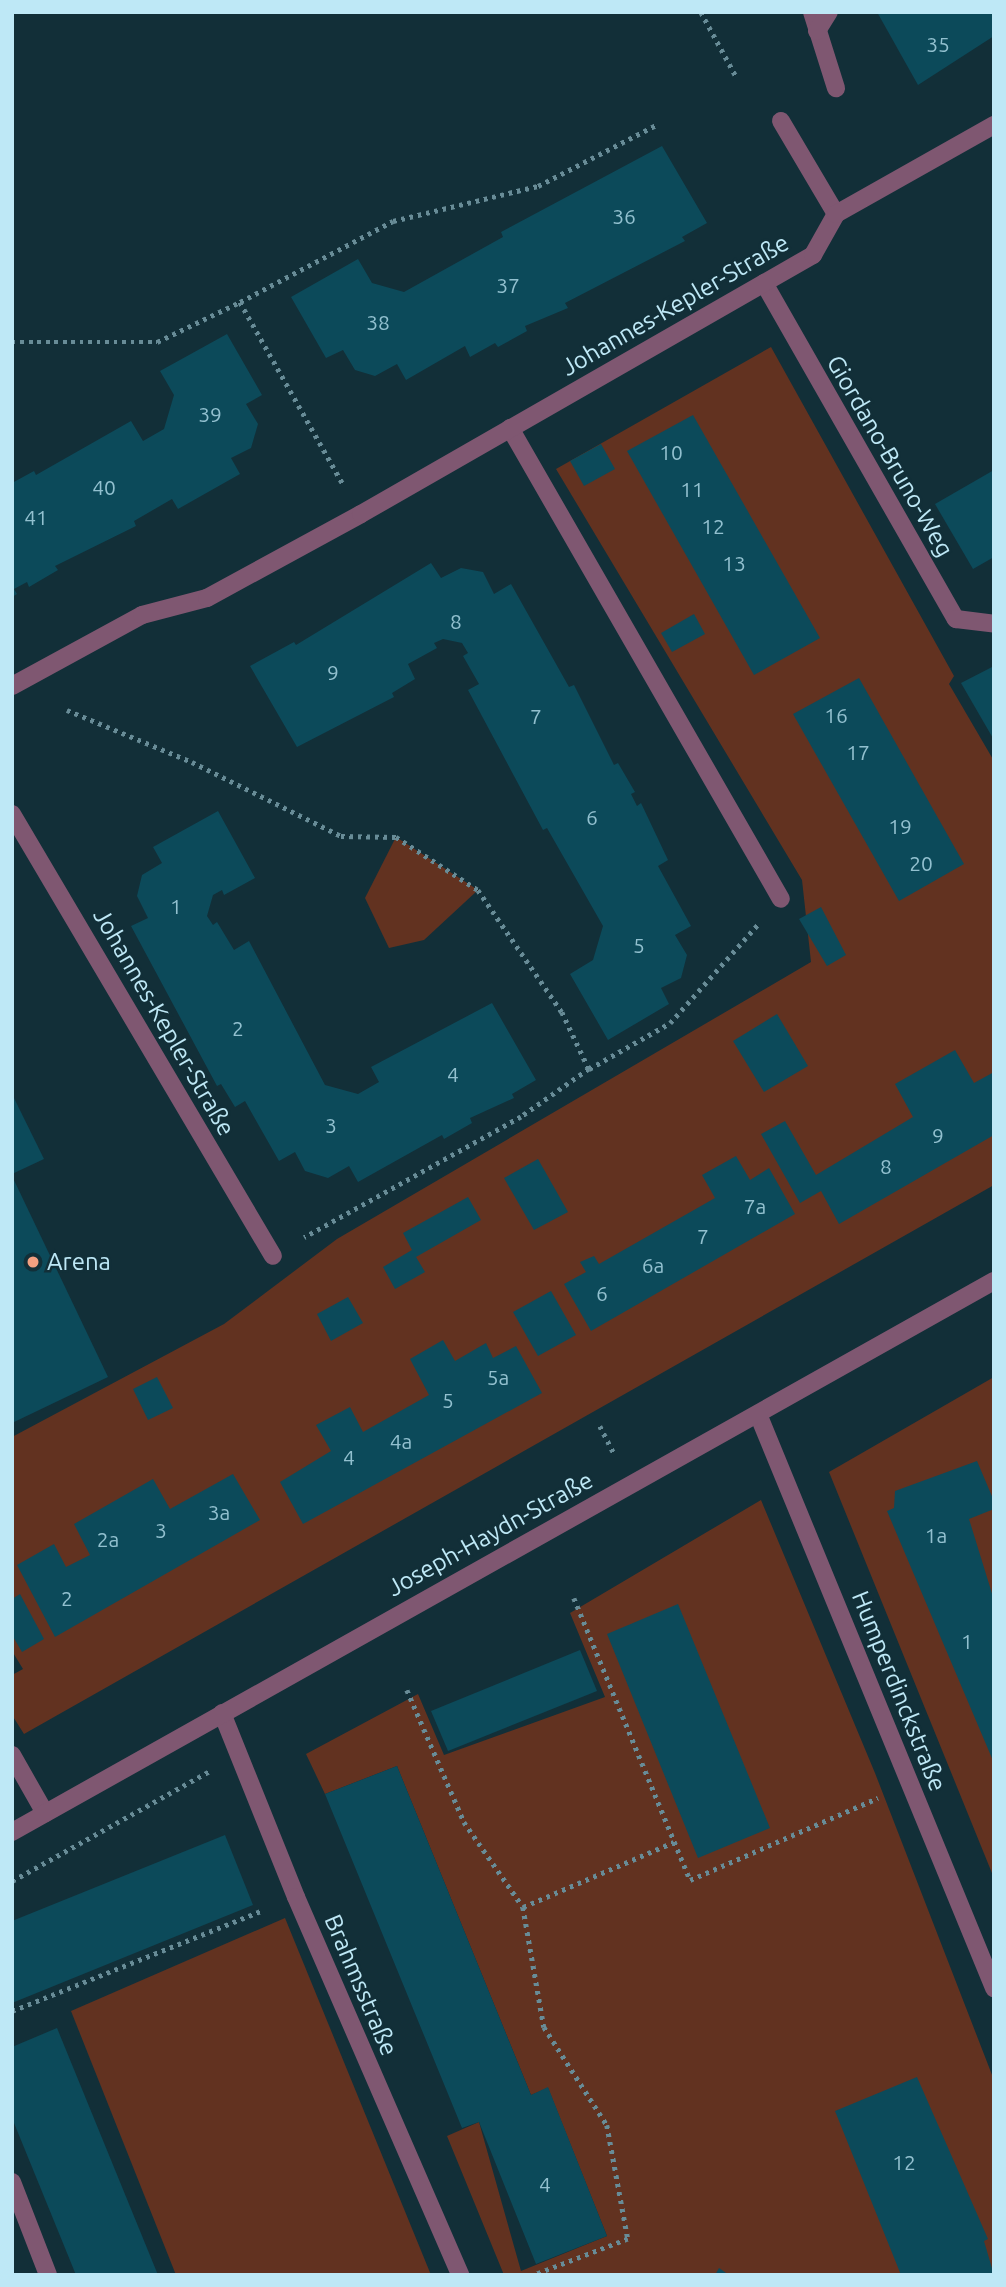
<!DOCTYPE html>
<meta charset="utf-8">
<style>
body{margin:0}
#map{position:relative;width:1006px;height:2287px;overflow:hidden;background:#122f38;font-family:Ubuntu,sans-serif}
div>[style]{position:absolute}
.green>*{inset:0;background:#623220}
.building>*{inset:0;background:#0c4a5a}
.path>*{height:4.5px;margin-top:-2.25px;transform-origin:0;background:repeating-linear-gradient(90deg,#688c97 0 3.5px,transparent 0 8.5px)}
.service>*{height:18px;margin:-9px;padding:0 9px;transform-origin:9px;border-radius:9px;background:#7f5771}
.minor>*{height:18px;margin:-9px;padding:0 9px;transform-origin:9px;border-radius:9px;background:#7f5771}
.dots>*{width:19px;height:19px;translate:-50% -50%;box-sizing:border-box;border:4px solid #122f38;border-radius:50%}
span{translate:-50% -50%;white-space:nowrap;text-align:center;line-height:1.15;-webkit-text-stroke:5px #122f38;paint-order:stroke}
.number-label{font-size:21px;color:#92c0cf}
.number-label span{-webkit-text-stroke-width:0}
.street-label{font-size:24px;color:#bee8f6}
.poi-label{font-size:24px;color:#bee8f6}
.left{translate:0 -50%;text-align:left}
.frame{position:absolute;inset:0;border:14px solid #bee8f6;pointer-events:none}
</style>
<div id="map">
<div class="green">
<i style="clip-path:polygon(771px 347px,954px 676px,949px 684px,994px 761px,994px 1185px,24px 1734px,12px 1715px,12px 1675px,23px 1669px,12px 1651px,12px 1437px,224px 1324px,337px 1239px,811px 962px,802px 880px,556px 469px)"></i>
<i style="clip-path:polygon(396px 837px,478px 890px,424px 940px,389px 948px,365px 898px)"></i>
<i style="clip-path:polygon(994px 1377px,994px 1878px,829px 1472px)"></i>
<i style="clip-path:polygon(761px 1500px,875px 1773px,994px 2080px,994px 2275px,504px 2275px,447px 2136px,479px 2122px,521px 2271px,607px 2236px,548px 2088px,531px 2095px,397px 1766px,325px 1794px,306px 1754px,418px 1694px,444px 1755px,605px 1697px,570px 1613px)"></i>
<i style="clip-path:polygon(285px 1918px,431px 2275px,176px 2275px,71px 2011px)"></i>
</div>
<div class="building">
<i style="clip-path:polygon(877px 12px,994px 12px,994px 36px,918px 85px)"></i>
<i style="clip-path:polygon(662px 146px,707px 223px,682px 237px,685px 241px,565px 303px,568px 308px,525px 326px,527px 331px,498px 347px,495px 343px,470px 357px,465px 346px,406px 380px,397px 364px,375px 376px,355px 370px,343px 350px,326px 358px,291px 297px,358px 259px,372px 283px,404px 292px,503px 237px,501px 232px)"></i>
<i style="clip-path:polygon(227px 334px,262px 395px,246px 404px,258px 424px,251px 448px,231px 458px,240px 474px,178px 509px,172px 499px,134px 521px,136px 526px,55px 566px,58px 570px,29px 587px,27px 582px,14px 589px,17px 594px,12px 597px,12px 483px,34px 471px,36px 475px,131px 421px,143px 441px,164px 429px,174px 395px,160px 371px)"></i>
<i style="clip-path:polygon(693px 415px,820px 638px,754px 675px,627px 451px)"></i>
<i style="clip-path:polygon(601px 444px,615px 469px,584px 486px,570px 461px)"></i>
<i style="clip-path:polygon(994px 470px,994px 557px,973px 569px,935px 504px)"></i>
<i style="clip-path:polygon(431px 563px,441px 578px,461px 568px,483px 572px,494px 594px,511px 584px,569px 687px,574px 685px,614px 765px,618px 763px,635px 792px,631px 794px,637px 806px,641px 803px,668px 860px,658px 866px,691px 926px,675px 935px,687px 955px,681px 978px,661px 988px,669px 1004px,608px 1040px,570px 974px,593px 960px,603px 926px,547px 828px,543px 830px,468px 690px,479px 684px,463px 656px,468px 653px,462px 643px,443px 639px,434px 643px,437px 648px,408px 664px,415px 679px,392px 693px,394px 697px,297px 747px,250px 666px,294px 642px,296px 645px)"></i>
<i style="clip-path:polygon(694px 614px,705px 634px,672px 652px,661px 633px)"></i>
<i style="clip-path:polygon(994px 666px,994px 740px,961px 683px)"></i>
<i style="clip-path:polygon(859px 678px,964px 864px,899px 901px,793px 714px)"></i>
<i style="clip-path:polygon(218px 811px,255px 878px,224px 895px,222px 890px,213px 895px,207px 916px,213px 925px,217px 922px,234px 950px,249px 941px,325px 1085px,358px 1094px,379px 1082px,371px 1067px,492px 1003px,536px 1080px,512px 1094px,514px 1098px,470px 1118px,472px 1123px,444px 1139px,442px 1135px,358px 1182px,349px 1166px,328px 1178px,305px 1171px,295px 1152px,279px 1161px,245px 1101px,235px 1107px,221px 1084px,217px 1086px,131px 926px,148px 918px,137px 896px,142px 875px,162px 863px,153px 847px)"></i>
<i style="clip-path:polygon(821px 907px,846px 955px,827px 966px,799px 919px)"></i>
<i style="clip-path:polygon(777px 1014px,808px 1066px,764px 1092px,733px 1041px)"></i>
<i style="clip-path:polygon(955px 1050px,974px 1083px,994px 1072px,994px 1135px,839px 1224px,821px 1191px,800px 1203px,761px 1134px,785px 1121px,816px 1175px,913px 1117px,895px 1084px)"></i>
<i style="clip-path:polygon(12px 1094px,44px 1159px,12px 1174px)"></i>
<i style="clip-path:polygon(736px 1156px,750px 1180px,769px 1168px,795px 1214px,591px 1331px,564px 1284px,586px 1272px,580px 1262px,594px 1256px,599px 1264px,715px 1198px,702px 1175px)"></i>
<i style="clip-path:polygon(538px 1159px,568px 1212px,534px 1230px,504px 1178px)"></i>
<i style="clip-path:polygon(12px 1176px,108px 1377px,12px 1423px)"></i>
<i style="clip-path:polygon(468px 1197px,481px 1220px,416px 1257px,425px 1272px,395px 1289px,383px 1267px,412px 1250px,403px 1233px)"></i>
<i style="clip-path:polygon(551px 1291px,576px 1335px,538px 1356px,513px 1312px)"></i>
<i style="clip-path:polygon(348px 1297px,363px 1323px,331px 1341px,317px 1314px)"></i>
<i style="clip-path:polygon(443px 1340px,455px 1361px,486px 1343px,493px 1358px,516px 1346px,542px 1393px,303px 1524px,280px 1482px,331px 1451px,316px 1425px,350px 1407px,363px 1432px,429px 1395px,410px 1359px)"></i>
<i style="clip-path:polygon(157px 1377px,173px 1408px,148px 1420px,133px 1389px)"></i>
<i style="clip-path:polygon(977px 1461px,994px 1501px,994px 1509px,969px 1519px,994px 1600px,994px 1763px,887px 1511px,894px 1508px,895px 1491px)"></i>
<i style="clip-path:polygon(233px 1474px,260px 1520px,55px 1637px,17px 1565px,54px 1544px,66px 1567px,90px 1555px,74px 1524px,153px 1479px,170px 1509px)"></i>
<i style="clip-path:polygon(20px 1594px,44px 1639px,22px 1652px,12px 1635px,12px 1599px)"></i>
<i style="clip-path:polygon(678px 1604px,770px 1828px,698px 1858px,607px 1634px)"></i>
<i style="clip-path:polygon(580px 1650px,597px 1691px,448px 1751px,431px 1711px)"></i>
<i style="clip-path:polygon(397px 1766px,531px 2095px,548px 2087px,607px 2236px,536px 2264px,479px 2122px,462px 2128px,325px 1794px)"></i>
<i style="clip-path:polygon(225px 1835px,253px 1905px,12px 2003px,12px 1921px)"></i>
<i style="clip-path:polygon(57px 2028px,158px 2275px,76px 2275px,12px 2118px,12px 2047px)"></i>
<i style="clip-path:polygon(917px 2077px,988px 2239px,984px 2241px,994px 2275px,901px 2275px,835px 2111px)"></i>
<i style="clip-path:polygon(719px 2268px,729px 2275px,715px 2275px)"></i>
</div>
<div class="path">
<i style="left:701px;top:12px;width:75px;rotate:61.4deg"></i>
<i style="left:240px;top:302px;width:173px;rotate:-27.9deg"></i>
<i style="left:393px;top:221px;width:149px;rotate:-13.6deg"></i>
<i style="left:538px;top:186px;width:135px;rotate:-27.3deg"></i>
<i style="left:12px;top:342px;width:145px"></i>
<i style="left:157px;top:342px;width:92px;rotate:-25.7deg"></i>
<i style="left:240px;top:302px;width:211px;rotate:60.5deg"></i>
<i style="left:67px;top:710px;width:135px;rotate:22.6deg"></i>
<i style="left:192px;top:762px;width:166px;rotate:26.4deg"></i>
<i style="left:341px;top:836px;width:55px;rotate:1deg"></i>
<i style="left:396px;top:837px;width:98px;rotate:32.9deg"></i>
<i style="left:478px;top:890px;width:148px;rotate:55.5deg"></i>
<i style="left:562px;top:1012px;width:63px;rotate:64.7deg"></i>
<i style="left:589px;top:1069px;width:83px;rotate:144.8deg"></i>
<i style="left:521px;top:1117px;width:248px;rotate:150.9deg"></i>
<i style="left:589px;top:1069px;width:93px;rotate:-29.6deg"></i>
<i style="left:670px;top:1023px;width:134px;rotate:-48.3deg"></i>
<i style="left:600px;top:1426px;width:31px;rotate:63deg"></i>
<i style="left:574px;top:1598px;width:305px;rotate:67.6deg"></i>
<i style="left:690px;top:1880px;width:205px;rotate:-23.6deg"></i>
<i style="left:407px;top:1690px;width:144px;rotate:66.6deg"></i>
<i style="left:464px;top:1822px;width:103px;rotate:55.2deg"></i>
<i style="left:523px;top:1907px;width:122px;rotate:80.1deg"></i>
<i style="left:544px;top:2027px;width:117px;rotate:57.3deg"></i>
<i style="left:607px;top:2125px;width:116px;rotate:79.6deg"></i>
<i style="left:628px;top:2239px;width:101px;rotate:159deg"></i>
<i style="left:12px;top:1881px;width:227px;rotate:-29.1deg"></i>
<i style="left:523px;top:1907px;width:164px;rotate:-23.3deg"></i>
<i style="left:12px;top:2011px;width:271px;rotate:-21.9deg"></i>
</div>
<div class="service">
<i style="left:812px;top:12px;width:80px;rotate:72.5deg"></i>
<i style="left:817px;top:31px;width:22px;rotate:-58deg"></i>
<i style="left:781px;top:121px;width:108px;rotate:59.4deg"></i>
<i style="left:12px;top:1755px;width:67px;rotate:60.4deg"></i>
<i style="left:12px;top:2182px;width:100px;rotate:68.8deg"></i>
</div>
<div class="minor">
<i style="left:764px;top:283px;width:387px;rotate:60.3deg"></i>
<i style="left:956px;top:619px;width:38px;rotate:7deg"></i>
<i style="left:510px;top:428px;width:543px;rotate:60.09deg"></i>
<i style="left:12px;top:686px;width:148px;rotate:-28.6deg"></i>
<i style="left:142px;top:615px;width:67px;rotate:-14.7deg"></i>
<i style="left:207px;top:598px;width:175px;rotate:-28.6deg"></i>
<i style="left:361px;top:514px;width:521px;rotate:-29.81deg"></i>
<i style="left:813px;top:255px;width:47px;rotate:-60.7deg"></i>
<i style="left:836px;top:214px;width:181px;rotate:-29.4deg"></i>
<i style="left:12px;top:814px;width:513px;rotate:59.44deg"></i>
<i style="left:758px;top:1414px;width:621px;rotate:67.65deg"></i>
<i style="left:222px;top:1713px;width:198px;rotate:68.1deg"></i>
<i style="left:296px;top:1897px;width:412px;rotate:66.5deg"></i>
<i style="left:12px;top:1832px;width:1126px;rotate:-29.3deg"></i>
</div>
<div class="dots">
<i style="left:33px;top:1262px;background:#f3a081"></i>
</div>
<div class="number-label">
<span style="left:938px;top:44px">35</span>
<span style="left:624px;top:216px">36</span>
<span style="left:508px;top:285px">37</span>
<span style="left:378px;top:322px">38</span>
<span style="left:210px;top:414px">39</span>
<span style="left:671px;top:452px">10</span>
<span style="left:104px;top:487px">40</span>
<span style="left:692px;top:489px">11</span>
<span style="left:36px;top:517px">41</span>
<span style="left:713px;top:526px">12</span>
<span style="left:734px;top:563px">13</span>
<span style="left:456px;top:621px">8</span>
<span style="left:333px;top:672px">9</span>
<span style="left:836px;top:715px">16</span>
<span style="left:536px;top:716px">7</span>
<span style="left:858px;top:752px">17</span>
<span style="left:592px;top:817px">6</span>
<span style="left:900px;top:826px">19</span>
<span style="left:921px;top:863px">20</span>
<span style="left:176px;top:906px">1</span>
<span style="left:639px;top:945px">5</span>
<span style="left:238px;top:1028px">2</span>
<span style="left:453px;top:1074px">4</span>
<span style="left:331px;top:1125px">3</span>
<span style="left:938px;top:1135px">9</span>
<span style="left:886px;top:1166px">8</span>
<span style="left:755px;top:1206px">7a</span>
<span style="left:703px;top:1236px">7</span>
<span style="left:653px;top:1265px">6a</span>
<span style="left:602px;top:1293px">6</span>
<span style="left:498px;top:1377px">5a</span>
<span style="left:448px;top:1400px">5</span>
<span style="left:401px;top:1441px">4a</span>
<span style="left:349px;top:1457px">4</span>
<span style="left:219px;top:1512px">3a</span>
<span style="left:161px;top:1530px">3</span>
<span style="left:936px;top:1535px">1a</span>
<span style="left:108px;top:1539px">2a</span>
<span style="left:67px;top:1598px">2</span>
<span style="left:967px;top:1641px">1</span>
<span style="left:904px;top:2162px">12</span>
<span style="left:545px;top:2184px">4</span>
</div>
<div class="street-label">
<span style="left:675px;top:305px;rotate:-30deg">Johannes-Kepler-Straße</span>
<span style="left:890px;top:456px;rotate:60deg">Giordano-Bruno-Weg</span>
<span style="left:164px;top:1022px;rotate:60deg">Johannes-Kepler-Straße</span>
<span style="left:490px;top:1534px;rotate:-29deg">Joseph-Haydn-Straße</span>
<span style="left:899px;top:1691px;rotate:68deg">Humperdinckstraße</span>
<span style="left:361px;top:1985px;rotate:67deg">Brahmsstraße</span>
</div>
<div class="poi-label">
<span class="left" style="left:47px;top:1262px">Arena</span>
</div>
<div class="frame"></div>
</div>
